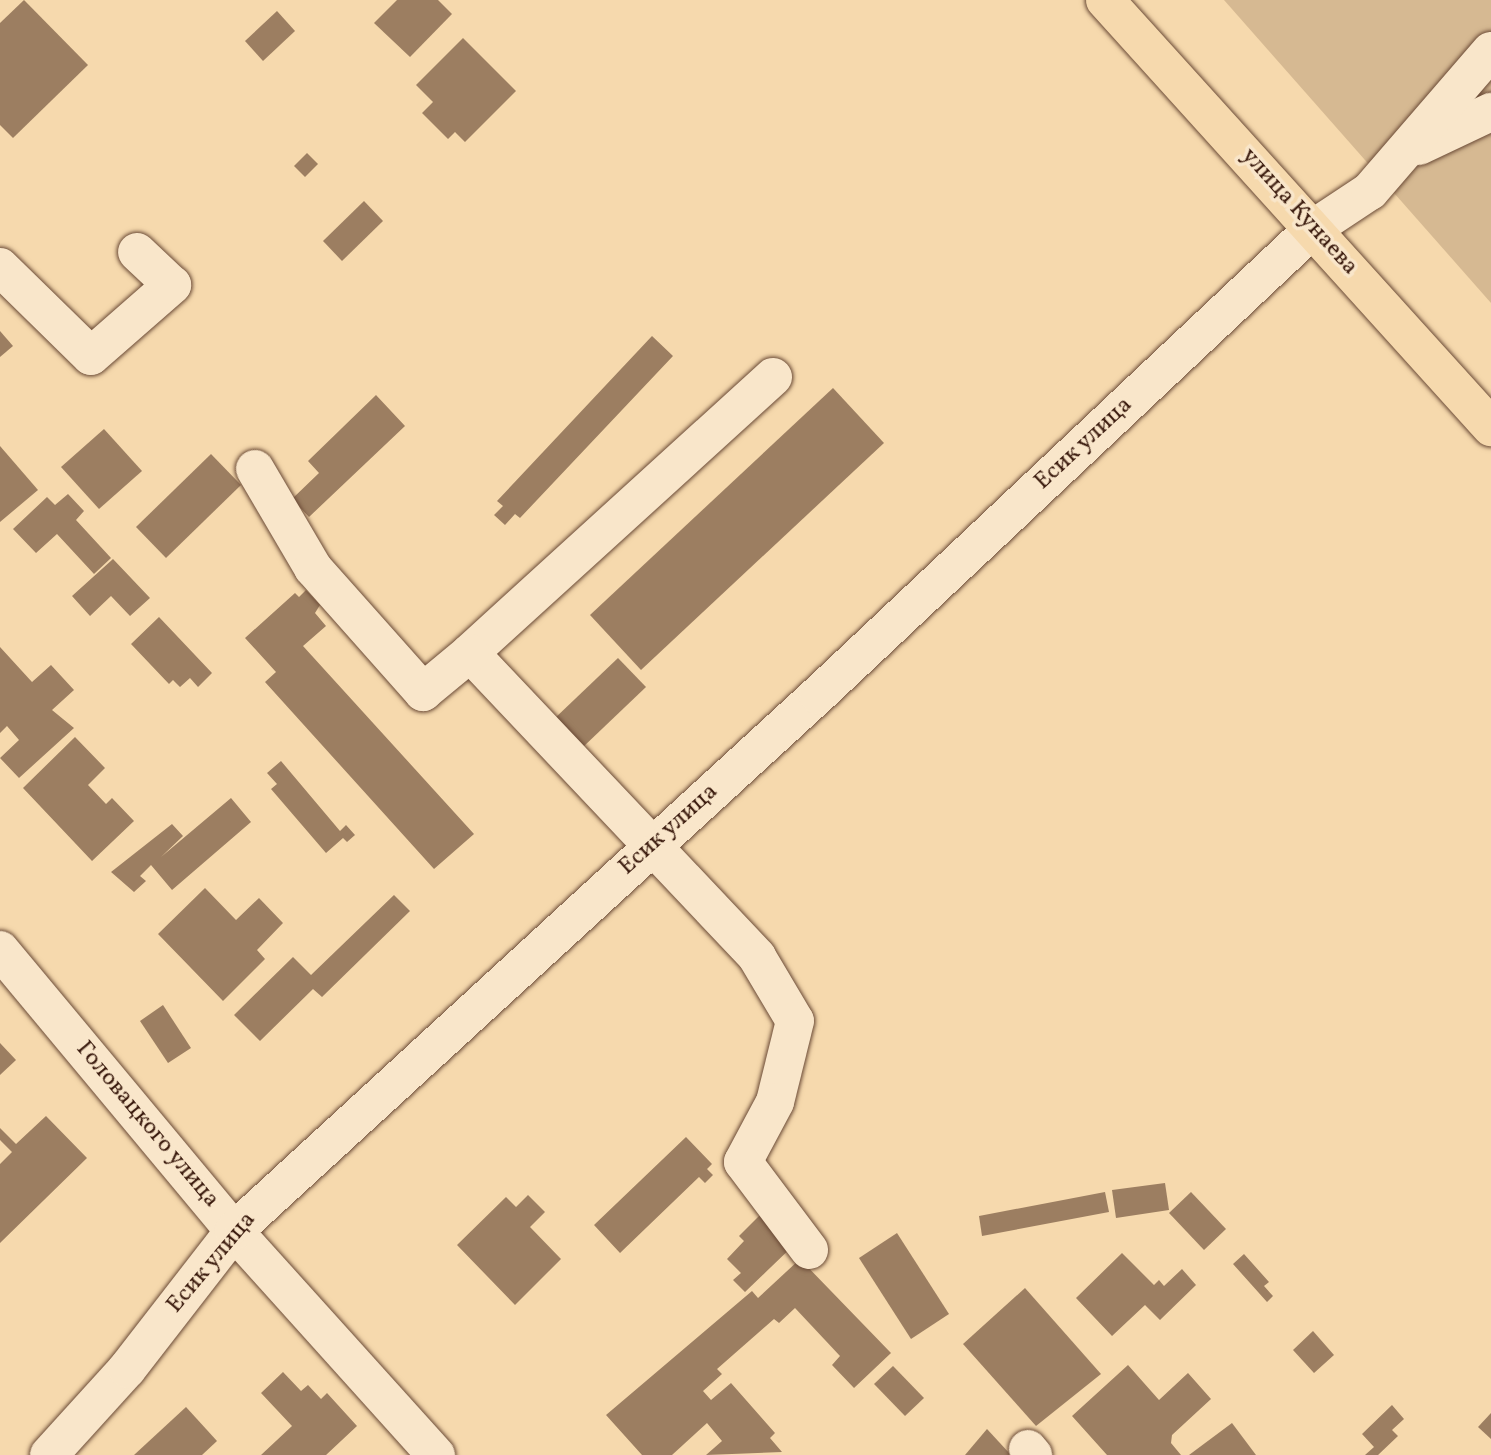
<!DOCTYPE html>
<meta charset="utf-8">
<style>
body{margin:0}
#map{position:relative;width:1491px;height:1455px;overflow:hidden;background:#f6d9ad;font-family:Vollkorn,serif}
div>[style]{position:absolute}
.green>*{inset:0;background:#d6b992}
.building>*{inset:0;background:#9c7e61}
.roads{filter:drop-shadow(0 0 2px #6a4a36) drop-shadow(0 0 2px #6a4a36)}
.minor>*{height:38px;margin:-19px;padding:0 19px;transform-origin:19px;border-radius:19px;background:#f9e6ca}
.major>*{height:38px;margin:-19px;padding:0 19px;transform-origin:19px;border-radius:19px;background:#f6d9ad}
span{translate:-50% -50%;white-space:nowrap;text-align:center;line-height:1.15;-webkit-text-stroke:7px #f9e6ca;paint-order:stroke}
.street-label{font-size:24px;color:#3b1b0e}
</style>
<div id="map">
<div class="green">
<i style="clip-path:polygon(1224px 0,1491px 0,1491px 303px)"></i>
</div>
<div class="building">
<i style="clip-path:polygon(24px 0,88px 65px,13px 138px,0 125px,0 23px)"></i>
<i style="clip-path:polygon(397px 0,438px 0,452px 14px,410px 57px,374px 23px)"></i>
<i style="clip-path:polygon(277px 11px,295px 31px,263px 61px,245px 41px)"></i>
<i style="clip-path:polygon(463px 38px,516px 91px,465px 142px,455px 132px,448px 139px,422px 113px,433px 102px,416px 85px)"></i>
<i style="clip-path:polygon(307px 153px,318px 164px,305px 177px,294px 166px)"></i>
<i style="clip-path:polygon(364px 201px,383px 221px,342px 261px,323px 241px)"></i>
<i style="clip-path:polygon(0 331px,13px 346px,0 357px)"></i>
<i style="clip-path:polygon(652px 336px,673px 356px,520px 518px,515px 514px,505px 525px,494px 515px,503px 506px,497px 501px)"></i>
<i style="clip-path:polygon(833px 388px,884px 443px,641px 670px,590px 615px)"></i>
<i style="clip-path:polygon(376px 395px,405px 426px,309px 517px,292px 499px,319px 473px,308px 461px)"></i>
<i style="clip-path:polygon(104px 429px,142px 471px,99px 509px,61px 467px)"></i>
<i style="clip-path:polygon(0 446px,38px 490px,0 522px)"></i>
<i style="clip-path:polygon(211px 454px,241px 485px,166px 558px,136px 527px)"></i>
<i style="clip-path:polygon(68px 494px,84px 511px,76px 520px,111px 558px,94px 574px,57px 534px,36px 553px,13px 529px,47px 497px,55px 505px)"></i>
<i style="clip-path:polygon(113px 559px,150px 598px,130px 616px,111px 596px,90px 616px,72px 596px)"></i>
<i style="clip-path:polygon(306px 590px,320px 605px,315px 613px,326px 626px,303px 646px,474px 834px,434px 869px,265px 682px,276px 672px,245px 638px,295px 593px,299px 597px)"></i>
<i style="clip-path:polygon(159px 617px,212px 673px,198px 687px,190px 678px,180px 687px,173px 680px,169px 684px,131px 644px)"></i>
<i style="clip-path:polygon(0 647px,32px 682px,51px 665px,74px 690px,52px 710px,74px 728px,19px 778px,0 758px,19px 740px,7px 726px,0 733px)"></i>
<i style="clip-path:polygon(618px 658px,646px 687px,582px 748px,554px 719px)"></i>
<i style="clip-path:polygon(75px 737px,105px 768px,88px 785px,106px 804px,112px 798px,134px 821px,92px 861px,23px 788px)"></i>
<i style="clip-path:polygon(281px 761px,340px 831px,346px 825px,355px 835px,347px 842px,343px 838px,326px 853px,271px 789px,277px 784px,267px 773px)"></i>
<i style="clip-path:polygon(231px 798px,251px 822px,172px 890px,151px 865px,140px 876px,146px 881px,134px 892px,111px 872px,172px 824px,183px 836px,161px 857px)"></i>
<i style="clip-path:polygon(205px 888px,236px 920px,259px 898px,283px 923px,257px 950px,265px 959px,223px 1001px,158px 934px)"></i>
<i style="clip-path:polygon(394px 895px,410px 911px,322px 997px,313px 989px,260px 1041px,234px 1015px,293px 957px,311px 975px)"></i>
<i style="clip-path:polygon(163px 1005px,191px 1048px,168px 1063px,140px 1021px)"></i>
<i style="clip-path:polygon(0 1043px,16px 1060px,0 1075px)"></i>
<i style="clip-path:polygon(46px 1116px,87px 1158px,0 1243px,0 1164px,12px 1152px,0 1140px,0 1128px,16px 1144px)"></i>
<i style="clip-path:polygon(686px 1137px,712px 1164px,707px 1169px,713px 1175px,705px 1183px,699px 1177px,620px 1253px,594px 1225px)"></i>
<i style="clip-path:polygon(1165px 1183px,1169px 1210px,1116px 1218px,1112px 1190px)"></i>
<i style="clip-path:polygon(1105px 1192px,1109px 1212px,982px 1236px,979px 1216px)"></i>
<i style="clip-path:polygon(1191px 1192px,1226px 1229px,1204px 1250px,1169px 1213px)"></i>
<i style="clip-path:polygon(528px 1195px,545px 1212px,530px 1227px,561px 1259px,515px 1305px,457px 1245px,506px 1197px,516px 1207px)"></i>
<i style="clip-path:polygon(765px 1210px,796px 1243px,745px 1292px,733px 1280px,741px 1273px,727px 1259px,744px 1241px,739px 1236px)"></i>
<i style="clip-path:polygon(897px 1233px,949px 1314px,911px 1339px,859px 1258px)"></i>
<i style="clip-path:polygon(1122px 1253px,1154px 1285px,1159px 1280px,1164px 1286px,1182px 1269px,1196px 1285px,1160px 1320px,1145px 1305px,1112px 1336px,1076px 1298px)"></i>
<i style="clip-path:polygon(1244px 1254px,1269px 1282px,1264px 1286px,1273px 1296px,1267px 1302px,1233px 1264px)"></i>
<i style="clip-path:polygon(800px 1259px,891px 1353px,854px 1388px,832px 1365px,840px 1356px,795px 1308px,779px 1323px,774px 1319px,717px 1369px,722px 1374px,703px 1391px,711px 1400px,731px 1383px,775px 1433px,770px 1438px,782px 1452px,706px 1455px,722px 1441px,707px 1423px,672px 1455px,642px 1455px,606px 1415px,752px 1291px,758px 1298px)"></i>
<i style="clip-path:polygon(1025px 1288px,1101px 1374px,1036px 1426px,963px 1344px)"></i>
<i style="clip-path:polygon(1313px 1331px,1334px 1355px,1314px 1373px,1293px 1350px)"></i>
<i style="clip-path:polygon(1128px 1365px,1159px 1400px,1188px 1373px,1211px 1399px,1172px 1435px,1171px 1443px,1181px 1455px,1107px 1455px,1072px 1416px)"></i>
<i style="clip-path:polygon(893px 1366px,924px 1398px,905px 1416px,874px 1384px)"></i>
<i style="clip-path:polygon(283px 1372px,301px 1391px,308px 1385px,321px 1399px,327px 1393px,357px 1426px,326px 1455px,261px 1455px,292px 1426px,261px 1393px)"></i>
<i style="clip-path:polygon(1392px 1405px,1404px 1419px,1392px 1430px,1398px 1436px,1378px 1455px,1365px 1455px,1374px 1447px,1362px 1434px)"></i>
<i style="clip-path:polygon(186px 1407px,217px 1441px,202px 1455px,134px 1455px)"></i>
<i style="clip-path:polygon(1491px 1413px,1491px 1439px,1478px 1427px)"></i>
<i style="clip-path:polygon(1232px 1423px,1256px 1455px,1189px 1455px)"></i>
<i style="clip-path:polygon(987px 1429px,1011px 1455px,965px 1455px)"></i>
</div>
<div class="roads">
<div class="minor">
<i style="left:1419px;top:146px;width:80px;rotate:-25.3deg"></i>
<i style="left:0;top:267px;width:127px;rotate:44.4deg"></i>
<i style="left:91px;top:356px;width:108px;rotate:-41.2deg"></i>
<i style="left:172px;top:285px;width:48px;rotate:-136.7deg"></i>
<i style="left:773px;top:377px;width:410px;rotate:137.7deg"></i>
<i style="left:470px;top:653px;width:418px;rotate:46.6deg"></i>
<i style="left:757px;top:957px;width:74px;rotate:59.3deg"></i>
<i style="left:795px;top:1021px;width:83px;rotate:103.9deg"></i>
<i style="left:775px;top:1102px;width:68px;rotate:118.1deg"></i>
<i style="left:743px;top:1162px;width:110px;rotate:53.1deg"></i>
<i style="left:255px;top:469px;width:115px;rotate:59.6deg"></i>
<i style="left:313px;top:568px;width:166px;rotate:48.4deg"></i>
<i style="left:423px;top:692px;width:61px;rotate:-39.7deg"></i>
<i style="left:0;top:950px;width:366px;rotate:50.2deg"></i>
<i style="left:234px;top:1231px;width:302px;rotate:48deg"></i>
<i style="left:1028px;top:1449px;width:8px;rotate:50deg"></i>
<i style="left:49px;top:1455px;width:116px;rotate:-47.8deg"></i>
<i style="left:127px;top:1369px;width:175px;rotate:-52.2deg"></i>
<i style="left:234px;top:1231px;width:793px;rotate:-42.55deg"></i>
<i style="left:818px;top:695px;width:681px;rotate:-43.28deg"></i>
<i style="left:1314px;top:228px;width:67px;rotate:-33.5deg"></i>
<i style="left:1370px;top:191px;width:185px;rotate:-49.2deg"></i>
</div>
<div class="major">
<i style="left:1105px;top:0;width:576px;rotate:47.89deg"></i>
</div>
</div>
<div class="street-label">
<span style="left:1299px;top:212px;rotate:48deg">улица Кунаева</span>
<span style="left:1084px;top:444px;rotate:-43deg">Есик улица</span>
<span style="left:669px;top:830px;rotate:-42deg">Есик улица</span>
<span style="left:147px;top:1125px;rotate:50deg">Головацкого улица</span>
<span style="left:212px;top:1263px;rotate:-50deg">Есик улица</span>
</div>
</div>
